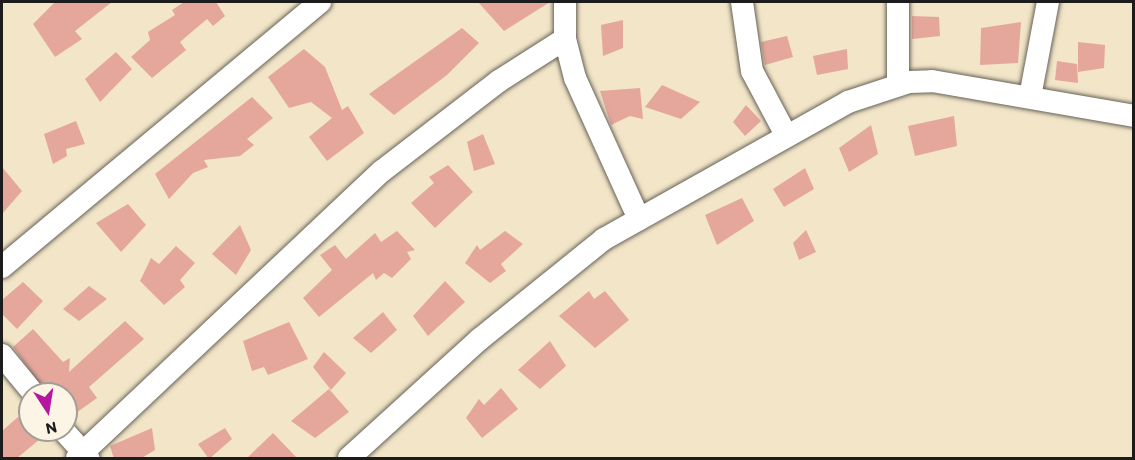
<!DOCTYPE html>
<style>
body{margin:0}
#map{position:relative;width:1135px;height:460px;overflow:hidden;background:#f2e5c8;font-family:Itim,sans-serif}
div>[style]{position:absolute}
.building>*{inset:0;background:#e5a79c}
.roads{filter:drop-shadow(0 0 2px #676258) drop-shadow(0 0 2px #676258)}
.minor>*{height:22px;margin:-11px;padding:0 11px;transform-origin:11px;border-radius:11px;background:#fff}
span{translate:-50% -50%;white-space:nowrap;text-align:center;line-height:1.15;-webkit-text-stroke:4.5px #fcf5e5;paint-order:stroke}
.frame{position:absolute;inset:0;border:3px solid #1c1c1c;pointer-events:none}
.north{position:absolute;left:18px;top:382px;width:60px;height:60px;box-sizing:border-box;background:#fcf5e5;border:2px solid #a29e95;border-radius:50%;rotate:168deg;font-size:16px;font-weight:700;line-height:24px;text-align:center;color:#1c1c1c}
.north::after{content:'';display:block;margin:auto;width:21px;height:27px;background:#b5179e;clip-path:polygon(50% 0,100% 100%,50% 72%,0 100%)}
</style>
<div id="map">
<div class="building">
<i style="clip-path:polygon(55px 2px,112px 2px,75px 31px,82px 39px,55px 57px,33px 24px)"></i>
<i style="clip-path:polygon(184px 2px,216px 2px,225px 16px,213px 26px,207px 19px,180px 42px,186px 50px,152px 78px,131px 57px,150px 40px,148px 32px,175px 15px,172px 10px)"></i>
<i style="clip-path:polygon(478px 2px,550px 2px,504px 31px)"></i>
<i style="clip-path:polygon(912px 16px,939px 17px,940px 36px,912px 39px)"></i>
<i style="clip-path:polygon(623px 20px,623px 48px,603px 56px,601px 25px)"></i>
<i style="clip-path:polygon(1021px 22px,1018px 63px,980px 65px,981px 28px)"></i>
<i style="clip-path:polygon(462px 28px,479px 43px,447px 75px,394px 115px,369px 94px)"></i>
<i style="clip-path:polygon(787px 36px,793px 57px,765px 65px,761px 42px)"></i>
<i style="clip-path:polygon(1078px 42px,1105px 45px,1104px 68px,1078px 72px)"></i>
<i style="clip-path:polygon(304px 49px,325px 67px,342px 110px,348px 106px,364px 133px,327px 161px,309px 137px,332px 118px,311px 102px,289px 108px,268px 77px)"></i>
<i style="clip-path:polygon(847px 49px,848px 69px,817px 75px,813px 56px)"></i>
<i style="clip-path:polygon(116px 52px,132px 69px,100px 102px,85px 79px)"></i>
<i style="clip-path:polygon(1057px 61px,1077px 64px,1078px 83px,1055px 80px)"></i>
<i style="clip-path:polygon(662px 85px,700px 102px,681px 119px,645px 107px)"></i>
<i style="clip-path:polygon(640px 88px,643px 119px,630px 116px,611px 125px,600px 91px)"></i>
<i style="clip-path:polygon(252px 97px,273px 118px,247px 139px,254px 145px,240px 156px,204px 160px,208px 167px,193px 173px,169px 199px,155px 174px)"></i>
<i style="clip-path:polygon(746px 105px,761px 121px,745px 136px,733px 122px)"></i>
<i style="clip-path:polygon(954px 116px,957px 146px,915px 156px,908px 126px)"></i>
<i style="clip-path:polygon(76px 121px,85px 144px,66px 149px,67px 156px,53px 164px,44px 134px)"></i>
<i style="clip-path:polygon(871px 125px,878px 154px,849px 172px,839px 148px)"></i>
<i style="clip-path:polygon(483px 134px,495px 164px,474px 171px,467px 142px)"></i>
<i style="clip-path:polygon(448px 165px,473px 192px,435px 228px,411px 203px,434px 183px,429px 177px)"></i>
<i style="clip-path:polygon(2px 167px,22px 191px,2px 214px)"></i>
<i style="clip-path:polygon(805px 168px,814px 189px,784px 207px,773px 189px)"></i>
<i style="clip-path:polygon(742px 198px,754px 221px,717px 245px,705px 215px)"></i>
<i style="clip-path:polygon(128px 204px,146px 225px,121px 252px,96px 223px)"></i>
<i style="clip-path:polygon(240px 225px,251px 250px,236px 275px,212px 254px)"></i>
<i style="clip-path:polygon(806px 230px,816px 252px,799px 260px,793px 243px)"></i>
<i style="clip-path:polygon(397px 231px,415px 250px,407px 252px,411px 259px,392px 278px,384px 273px,376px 280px,373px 273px,319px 317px,303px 298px,332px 270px,320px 255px,335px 245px,346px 259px,375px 233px,381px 242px)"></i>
<i style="clip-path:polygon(505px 231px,523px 244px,501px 264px,506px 271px,490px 283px,465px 263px,477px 245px,480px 250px)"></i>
<i style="clip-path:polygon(176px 246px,195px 263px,180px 280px,185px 287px,164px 305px,140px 281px,151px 258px,159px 264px)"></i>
<i style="clip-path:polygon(445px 281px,465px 302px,428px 336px,413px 316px)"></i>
<i style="clip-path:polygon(23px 282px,43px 301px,17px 329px,2px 314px,2px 300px)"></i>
<i style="clip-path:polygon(89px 286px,107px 299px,79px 321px,63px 309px)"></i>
<i style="clip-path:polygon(589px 291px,594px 299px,605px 291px,629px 320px,595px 348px,559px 316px)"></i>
<i style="clip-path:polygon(383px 312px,397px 330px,371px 353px,353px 338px)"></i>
<i style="clip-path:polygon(125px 321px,144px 339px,89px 387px,97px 398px,69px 418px,66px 394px,47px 394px,13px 347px,33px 329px,63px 362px,70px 358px,69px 372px)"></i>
<i style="clip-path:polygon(289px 322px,308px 359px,268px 375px,264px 367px,252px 371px,243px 341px)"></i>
<i style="clip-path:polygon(550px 341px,566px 366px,540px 389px,518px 370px)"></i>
<i style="clip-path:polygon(324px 352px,346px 373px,331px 390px,313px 367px)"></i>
<i style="clip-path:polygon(501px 388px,518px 409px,482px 438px,466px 418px,479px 399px,484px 405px)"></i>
<i style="clip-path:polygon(329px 389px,349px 412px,315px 438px,291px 421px)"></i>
<i style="clip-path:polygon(18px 417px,40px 439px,16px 459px,2px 459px,2px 431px)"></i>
<i style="clip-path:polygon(152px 428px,155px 450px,140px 459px,114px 459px,110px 446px)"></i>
<i style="clip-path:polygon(225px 428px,232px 439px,209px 459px,198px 444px)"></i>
<i style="clip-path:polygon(273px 433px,298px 459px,246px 459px)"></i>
</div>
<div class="roads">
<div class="minor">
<i style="left:565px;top:2px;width:37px;rotate:90deg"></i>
<i style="left:565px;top:39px;width:40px;rotate:75.6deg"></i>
<i style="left:575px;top:78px;width:155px;rotate:65.6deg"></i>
<i style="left:742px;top:2px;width:70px;rotate:81.8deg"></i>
<i style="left:752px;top:71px;width:72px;rotate:62deg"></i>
<i style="left:898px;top:2px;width:83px;rotate:90deg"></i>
<i style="left:1030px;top:97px;width:97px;rotate:-79.3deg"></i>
<i style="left:2px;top:267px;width:414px;rotate:-39.8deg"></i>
<i style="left:2px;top:355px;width:50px;rotate:50.6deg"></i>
<i style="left:63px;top:430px;width:38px;rotate:48deg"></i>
<i style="left:77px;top:458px;width:419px;rotate:-43.3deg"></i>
<i style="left:382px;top:171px;width:148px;rotate:-37.6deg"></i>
<i style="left:499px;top:81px;width:78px;rotate:-32.5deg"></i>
<i style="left:349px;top:458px;width:177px;rotate:-42.3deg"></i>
<i style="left:480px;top:339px;width:159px;rotate:-38.9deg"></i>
<i style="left:604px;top:239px;width:280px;rotate:-29.3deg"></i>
<i style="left:848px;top:102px;width:64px;rotate:-18.2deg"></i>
<i style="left:909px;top:82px;width:23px;rotate:-2deg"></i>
<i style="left:932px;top:81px;width:205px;rotate:9.8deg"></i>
</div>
</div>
<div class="frame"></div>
<div class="north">N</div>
</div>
